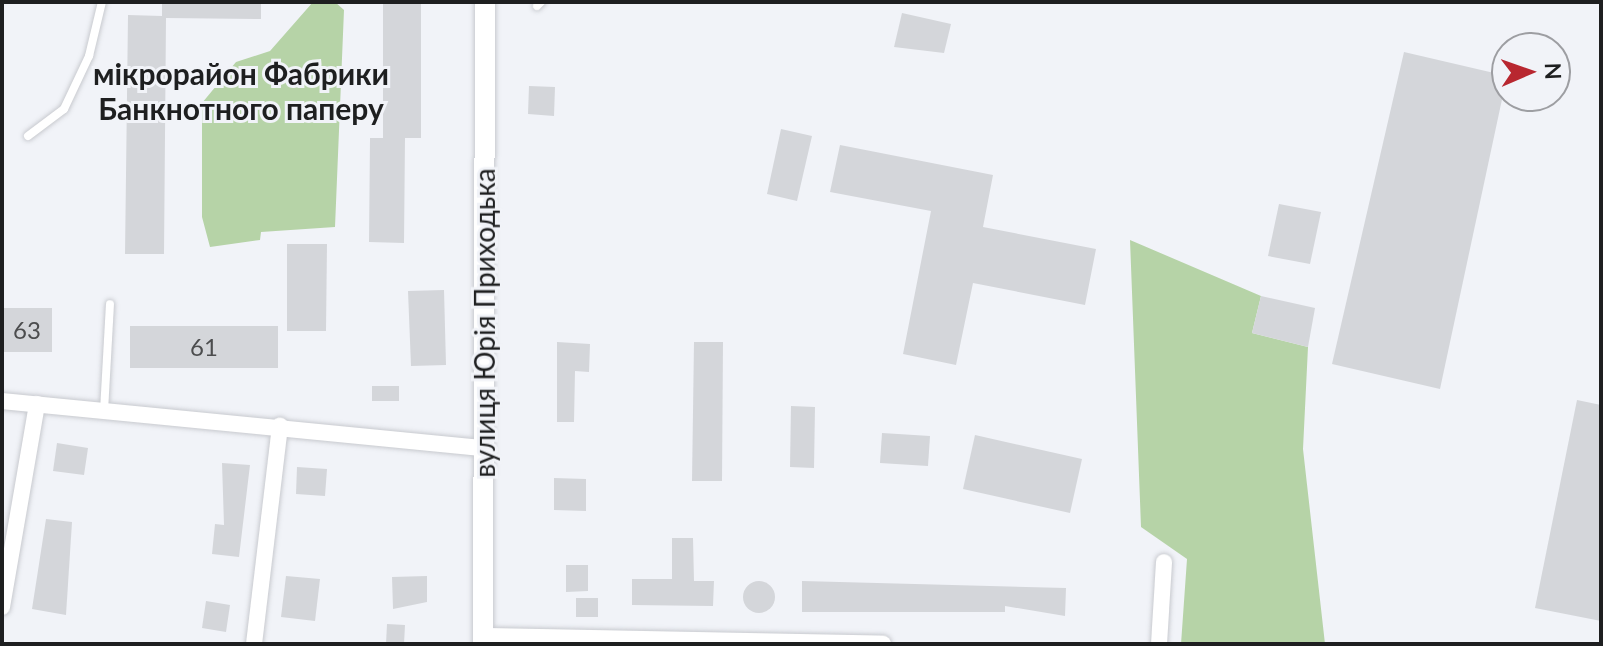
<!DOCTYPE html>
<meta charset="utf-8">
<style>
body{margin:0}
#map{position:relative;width:1603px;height:646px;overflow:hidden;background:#f1f3f8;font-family:Lato,sans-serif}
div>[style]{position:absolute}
.green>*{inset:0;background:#b6d3a7}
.building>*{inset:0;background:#d4d6da}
.round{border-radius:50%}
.roads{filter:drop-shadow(0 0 2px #c8cacf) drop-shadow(0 0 2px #c8cacf)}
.service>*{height:8px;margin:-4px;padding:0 4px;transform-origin:4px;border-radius:4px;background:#fff}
.minor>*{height:16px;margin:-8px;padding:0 8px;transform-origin:8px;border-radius:8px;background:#fff}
.tertiary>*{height:20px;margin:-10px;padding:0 10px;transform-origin:10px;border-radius:10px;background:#fff}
span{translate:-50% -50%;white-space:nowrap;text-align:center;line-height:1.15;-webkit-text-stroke:6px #f1f3f8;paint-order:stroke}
.number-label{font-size:24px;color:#4c4d4e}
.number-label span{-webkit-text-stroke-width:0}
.street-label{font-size:28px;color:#1e1f20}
.neighbourhood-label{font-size:30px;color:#1e1f20;font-weight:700}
.frame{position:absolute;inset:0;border:4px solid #1e1f20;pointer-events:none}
.north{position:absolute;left:1491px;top:32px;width:80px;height:80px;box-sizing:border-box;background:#f1f3f8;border:2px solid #9d9ea2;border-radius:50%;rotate:88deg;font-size:22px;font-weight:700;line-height:32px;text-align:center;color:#1e1f20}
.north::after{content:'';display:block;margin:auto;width:28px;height:36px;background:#b82730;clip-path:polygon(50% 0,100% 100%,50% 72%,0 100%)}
</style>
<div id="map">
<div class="green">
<i style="clip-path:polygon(313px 2px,335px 2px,344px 10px,335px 227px,261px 232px,260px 240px,210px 247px,202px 217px,202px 103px,236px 62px,270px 51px)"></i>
<i style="clip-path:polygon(1130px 240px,1261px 296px,1252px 333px,1308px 347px,1303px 449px,1325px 644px,1181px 644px,1187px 559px,1141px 527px)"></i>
</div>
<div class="building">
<i style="clip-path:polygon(162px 2px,261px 2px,261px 19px,166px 18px,164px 254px,125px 254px,128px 15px,162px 16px)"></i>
<i style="clip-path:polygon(383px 2px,421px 2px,421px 138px,405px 138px,404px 243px,369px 242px,370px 138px,383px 138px)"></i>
<i style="clip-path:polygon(902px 13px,951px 24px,944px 53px,894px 47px)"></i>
<i style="clip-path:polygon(1404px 52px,1507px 76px,1440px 389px,1332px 364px)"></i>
<i style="clip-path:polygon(529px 86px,555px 87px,554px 116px,528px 114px)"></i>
<i style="clip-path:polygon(781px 129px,812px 136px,797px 201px,767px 194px)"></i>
<i style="clip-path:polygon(840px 145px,993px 175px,983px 227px,1096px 249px,1085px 305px,973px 283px,956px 365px,903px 354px,931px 211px,830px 192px)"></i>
<i style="clip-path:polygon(1279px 204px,1321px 212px,1310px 264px,1268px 256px)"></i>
<i style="clip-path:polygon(287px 244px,327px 244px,326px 331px,287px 331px)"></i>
<i style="clip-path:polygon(444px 290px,446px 365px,411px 366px,408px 291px)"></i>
<i style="clip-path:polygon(1261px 296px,1315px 308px,1308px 347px,1252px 333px)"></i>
<i style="clip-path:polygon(2px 308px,52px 308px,52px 352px,2px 352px)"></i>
<i style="clip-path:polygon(130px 326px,278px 326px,278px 368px,130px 368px)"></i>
<i style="clip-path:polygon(557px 342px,590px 344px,589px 372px,575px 371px,574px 422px,557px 422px)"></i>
<i style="clip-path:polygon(694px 342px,723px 342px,722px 481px,692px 481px)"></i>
<i style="clip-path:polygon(372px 386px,399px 386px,399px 401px,372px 401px)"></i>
<i style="clip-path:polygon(1577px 400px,1601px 405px,1601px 621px,1535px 608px)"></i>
<i style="clip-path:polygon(791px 406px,815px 407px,814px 468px,790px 467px)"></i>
<i style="clip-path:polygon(882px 433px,930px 436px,928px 466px,880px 463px)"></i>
<i style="clip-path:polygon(975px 435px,1082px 459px,1070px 513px,963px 489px)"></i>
<i style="clip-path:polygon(57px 443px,88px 448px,84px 475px,53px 471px)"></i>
<i style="clip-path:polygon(222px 463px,250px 465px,239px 557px,212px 554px,215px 524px,224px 525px)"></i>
<i style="clip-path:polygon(297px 467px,327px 469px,325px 496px,296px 494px)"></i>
<i style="clip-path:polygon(554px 478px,586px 479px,586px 511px,554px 510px)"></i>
<i style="clip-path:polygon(46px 519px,72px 522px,66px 615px,32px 609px)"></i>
<i style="clip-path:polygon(672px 538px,693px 538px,694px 581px,714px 581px,713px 606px,632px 605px,632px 579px,672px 579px)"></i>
<i style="clip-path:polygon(566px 565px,588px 565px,588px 591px,566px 592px)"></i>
<i style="clip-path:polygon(286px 576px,320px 579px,315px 621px,281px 617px)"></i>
<i style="clip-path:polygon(427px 576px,427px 602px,393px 609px,392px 577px)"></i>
<i class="round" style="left:743px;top:581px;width:32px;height:32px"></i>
<i style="clip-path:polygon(802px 581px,1066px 588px,1065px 616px,1005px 606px,1005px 612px,802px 612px)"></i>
<i style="clip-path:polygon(576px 598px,598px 598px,598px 617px,576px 617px)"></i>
<i style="clip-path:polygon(206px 601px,230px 605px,226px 632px,202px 628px)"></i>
<i style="clip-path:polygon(387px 624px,405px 625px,404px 644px,386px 644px)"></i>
</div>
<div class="roads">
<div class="service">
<i style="left:537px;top:6px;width:6px;rotate:-45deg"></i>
<i style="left:28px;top:136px;width:45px;rotate:-36.9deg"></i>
<i style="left:64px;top:109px;width:59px;rotate:-64.7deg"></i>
<i style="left:89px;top:56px;width:56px;rotate:-76.5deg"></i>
<i style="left:104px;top:411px;width:107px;rotate:-86.8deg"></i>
</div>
<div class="minor">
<i style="left:2px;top:401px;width:484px;rotate:5.6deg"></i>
<i style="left:2px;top:607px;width:206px;rotate:-80.2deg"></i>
<i style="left:483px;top:636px;width:400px;rotate:1.1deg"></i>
<i style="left:254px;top:644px;width:220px;rotate:-83.2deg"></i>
<i style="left:1159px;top:644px;width:82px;rotate:-86.5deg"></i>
</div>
<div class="tertiary">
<i style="left:483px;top:644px;width:642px;rotate:-89.82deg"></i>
</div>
</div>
<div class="number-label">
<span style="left:27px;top:330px">63</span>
<span style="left:204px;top:347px">61</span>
</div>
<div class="street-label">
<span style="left:484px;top:323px;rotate:-90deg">вулиця Юрія Приходька</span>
</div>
<div class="neighbourhood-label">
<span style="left:241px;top:90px">мікрорайон Фабрики<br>Банкнотного паперу</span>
</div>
<div class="frame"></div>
<div class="north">N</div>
</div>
